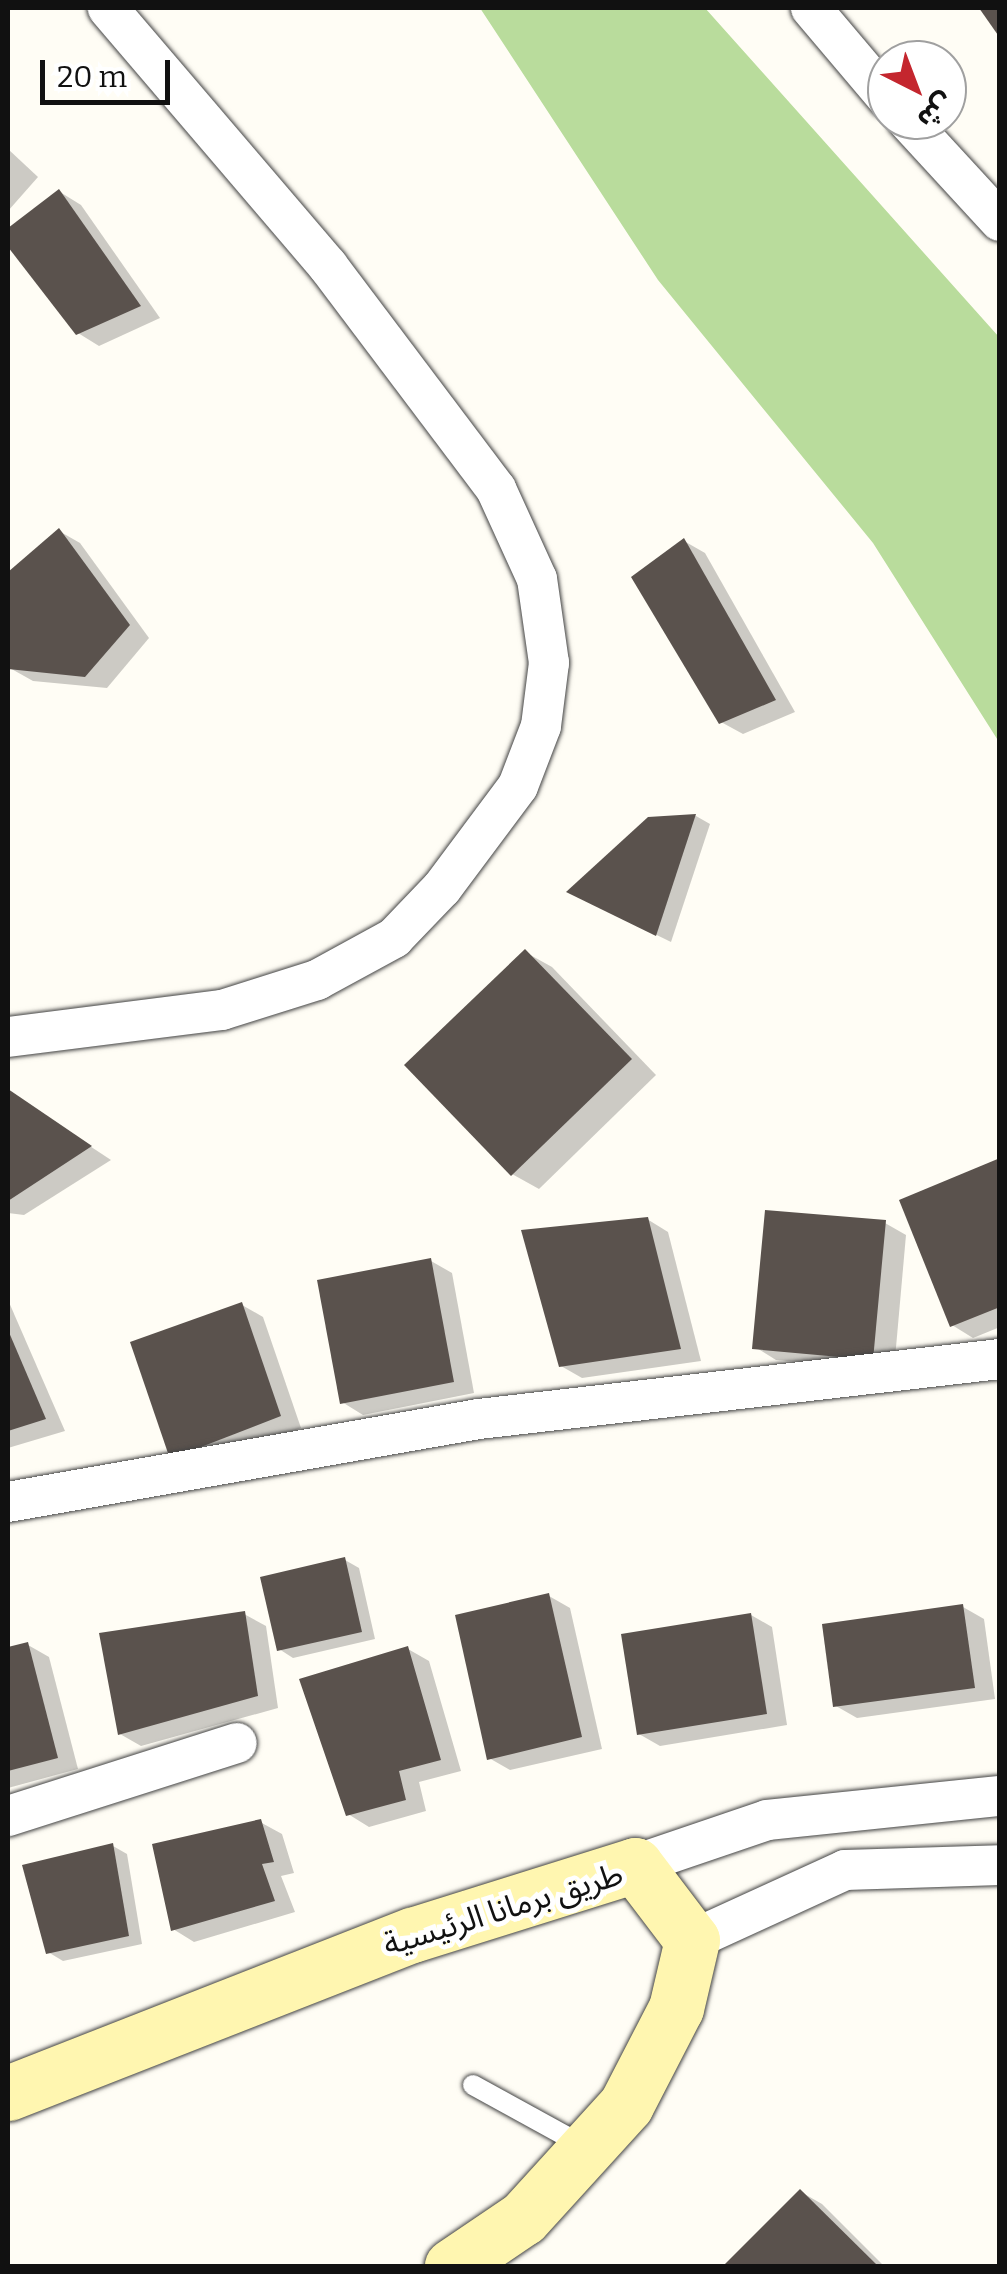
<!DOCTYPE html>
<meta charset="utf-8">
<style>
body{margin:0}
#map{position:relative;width:1007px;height:2274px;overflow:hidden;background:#fffdf5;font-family:Bitter,"Noto Sans Arabic",serif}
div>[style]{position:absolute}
.forest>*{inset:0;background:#b9dc9c}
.shadow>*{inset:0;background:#0003}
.building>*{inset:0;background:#5a524d}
.roads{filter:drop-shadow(0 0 2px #444) drop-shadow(0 0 2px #444)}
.lane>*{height:20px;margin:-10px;padding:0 10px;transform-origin:10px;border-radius:10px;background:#fff}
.street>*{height:40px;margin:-20px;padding:0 20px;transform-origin:20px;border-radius:20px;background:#fff}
.secondary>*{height:55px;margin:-27.5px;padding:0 27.5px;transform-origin:27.5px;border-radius:27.5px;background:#fff6b0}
span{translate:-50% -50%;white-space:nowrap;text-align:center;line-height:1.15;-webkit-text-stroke:10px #fff;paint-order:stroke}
.street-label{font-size:32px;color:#111}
.frame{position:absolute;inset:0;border:10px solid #111;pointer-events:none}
.north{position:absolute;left:867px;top:40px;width:100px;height:100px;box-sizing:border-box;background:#fff;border:2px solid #a0a0a0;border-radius:50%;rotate:138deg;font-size:28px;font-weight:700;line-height:40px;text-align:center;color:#111}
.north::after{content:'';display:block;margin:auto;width:35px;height:45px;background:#c4262e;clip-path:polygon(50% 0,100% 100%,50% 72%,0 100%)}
.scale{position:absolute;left:40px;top:60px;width:130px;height:45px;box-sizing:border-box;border:5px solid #111;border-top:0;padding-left:12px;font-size:30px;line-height:35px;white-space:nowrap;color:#111;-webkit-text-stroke:8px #fff;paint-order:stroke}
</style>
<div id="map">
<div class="forest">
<i style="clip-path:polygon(480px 8px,705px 8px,999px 337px,999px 742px,873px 543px,658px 280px)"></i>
</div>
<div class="shadow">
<i style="clip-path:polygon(8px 149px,38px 177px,8px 211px)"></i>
<i style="clip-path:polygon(60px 192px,81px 205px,160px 318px,99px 346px,78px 333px,8px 242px,8px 231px)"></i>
<i style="clip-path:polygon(59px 531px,80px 543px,149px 638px,107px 688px,33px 681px,8px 667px,8px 575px)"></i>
<i style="clip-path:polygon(684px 541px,705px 553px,795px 712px,743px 734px,721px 722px)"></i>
<i style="clip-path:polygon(696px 816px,710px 824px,671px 942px,583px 899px,649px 820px)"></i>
<i style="clip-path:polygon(525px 952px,552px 967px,656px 1075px,539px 1189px,512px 1174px)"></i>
<i style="clip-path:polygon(8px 1092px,111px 1160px,24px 1215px,8px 1213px)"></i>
<i style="clip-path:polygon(1000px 1161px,1000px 1327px,973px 1338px,952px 1325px)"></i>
<i style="clip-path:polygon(647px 1219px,668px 1232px,701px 1361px,582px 1378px,561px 1366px)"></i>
<i style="clip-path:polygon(885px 1223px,906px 1235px,894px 1370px,776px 1360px,755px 1347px)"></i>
<i style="clip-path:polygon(431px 1261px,452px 1273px,474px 1393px,363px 1415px,342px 1402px)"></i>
<i style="clip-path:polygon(8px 1300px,65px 1431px,8px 1448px)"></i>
<i style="clip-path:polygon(242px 1305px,263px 1317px,301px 1428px,193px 1469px,172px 1457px)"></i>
<i style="clip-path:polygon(345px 1560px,359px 1568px,375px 1639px,293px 1658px,279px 1649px)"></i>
<i style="clip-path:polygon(549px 1596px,570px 1608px,602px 1749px,510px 1770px,489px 1758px)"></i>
<i style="clip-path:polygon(963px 1607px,984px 1619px,995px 1699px,857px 1718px,836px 1706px)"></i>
<i style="clip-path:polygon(244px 1614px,266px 1626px,278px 1708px,141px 1746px,120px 1734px)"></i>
<i style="clip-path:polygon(751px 1615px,772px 1627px,787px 1725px,660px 1746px,639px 1734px)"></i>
<i style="clip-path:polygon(28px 1645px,49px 1657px,78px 1769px,8px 1788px,8px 1650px)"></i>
<i style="clip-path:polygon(408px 1649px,429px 1661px,461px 1771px,419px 1782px,426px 1811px,369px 1827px,348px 1814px)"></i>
<i style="clip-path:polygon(260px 1822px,282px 1834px,294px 1873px,281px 1876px,295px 1912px,194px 1942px,173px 1929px)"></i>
<i style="clip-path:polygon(113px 1846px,127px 1854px,142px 1944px,63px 1961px,48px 1952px)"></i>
<i style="clip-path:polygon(801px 2192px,822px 2204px,884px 2266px,727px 2266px)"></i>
</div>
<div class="building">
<i style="clip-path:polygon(979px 8px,1000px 8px,1000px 38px)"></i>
<i style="clip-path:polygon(59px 189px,141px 306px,76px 335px,8px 247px,8px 228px)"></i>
<i style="clip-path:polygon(59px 528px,130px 625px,85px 677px,8px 669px,8px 572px)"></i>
<i style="clip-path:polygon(684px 538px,776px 700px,719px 724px,631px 577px)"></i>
<i style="clip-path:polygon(696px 814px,656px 936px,566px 892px,648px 817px)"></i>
<i style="clip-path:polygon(525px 949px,632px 1059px,511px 1176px,404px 1065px)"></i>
<i style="clip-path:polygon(8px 1089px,92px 1146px,8px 1201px)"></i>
<i style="clip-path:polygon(1000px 1158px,1000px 1307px,950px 1327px,899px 1200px)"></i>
<i style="clip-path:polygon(765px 1210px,886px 1220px,873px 1360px,752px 1349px)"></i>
<i style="clip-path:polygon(648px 1217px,681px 1349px,559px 1367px,521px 1230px)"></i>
<i style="clip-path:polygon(431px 1258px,454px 1382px,340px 1404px,317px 1280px)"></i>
<i style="clip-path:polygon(242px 1302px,281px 1416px,170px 1459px,130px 1342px)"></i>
<i style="clip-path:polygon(8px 1330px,46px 1419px,8px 1431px)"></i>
<i style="clip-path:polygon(345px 1557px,362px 1632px,277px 1651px,260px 1577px)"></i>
<i style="clip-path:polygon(549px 1593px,582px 1737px,487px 1760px,455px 1615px)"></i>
<i style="clip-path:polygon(963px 1604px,975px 1688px,833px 1707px,822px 1624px)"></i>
<i style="clip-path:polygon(245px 1611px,258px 1696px,118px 1735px,99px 1633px)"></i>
<i style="clip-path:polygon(751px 1613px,767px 1714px,637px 1735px,621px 1634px)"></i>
<i style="clip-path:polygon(28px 1642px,58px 1758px,8px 1771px,8px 1647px)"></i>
<i style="clip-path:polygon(408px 1646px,441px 1760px,399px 1771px,406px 1800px,346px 1816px,299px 1679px)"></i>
<i style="clip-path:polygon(261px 1819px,274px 1862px,262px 1864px,275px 1901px,171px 1931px,152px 1844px)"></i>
<i style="clip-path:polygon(113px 1843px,129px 1936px,46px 1954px,22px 1865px)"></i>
<i style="clip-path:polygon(800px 2189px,878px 2266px,723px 2266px)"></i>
</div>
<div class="roads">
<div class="lane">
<i style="left:473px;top:2085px;width:129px;rotate:28.8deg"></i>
</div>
<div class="street">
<i style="left:811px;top:8px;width:118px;rotate:49.8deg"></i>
<i style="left:907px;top:120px;width:137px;rotate:47.4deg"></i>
<i style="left:8px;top:1037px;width:216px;rotate:-7.2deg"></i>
<i style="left:222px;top:1010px;width:100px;rotate:-17.5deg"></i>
<i style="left:317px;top:980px;width:88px;rotate:-28.6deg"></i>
<i style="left:394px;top:938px;width:69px;rotate:-46.2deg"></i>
<i style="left:442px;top:888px;width:127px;rotate:-53.3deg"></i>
<i style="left:518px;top:786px;width:64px;rotate:-69deg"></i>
<i style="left:541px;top:726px;width:64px;rotate:-82.8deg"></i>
<i style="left:549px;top:663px;width:85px;rotate:-98.1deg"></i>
<i style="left:537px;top:579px;width:99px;rotate:-114.5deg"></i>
<i style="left:496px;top:489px;width:279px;rotate:-127deg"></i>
<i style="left:328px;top:266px;width:339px;rotate:-130.5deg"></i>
<i style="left:8px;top:1502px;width:478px;rotate:-10deg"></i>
<i style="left:479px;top:1419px;width:524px;rotate:-6.57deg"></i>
<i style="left:8px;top:1816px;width:240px;rotate:-17.7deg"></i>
<i style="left:635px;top:1865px;width:139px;rotate:-18.8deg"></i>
<i style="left:767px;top:1820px;width:234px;rotate:-5.9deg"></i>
<i style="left:692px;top:1940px;width:168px;rotate:-24.6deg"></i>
<i style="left:845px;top:1870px;width:155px;rotate:-1.8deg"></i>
</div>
<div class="secondary">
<i style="left:8px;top:2093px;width:434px;rotate:-21.4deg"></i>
<i style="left:412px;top:1935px;width:234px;rotate:-17.4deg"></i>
<i style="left:635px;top:1865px;width:94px;rotate:52.8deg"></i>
<i style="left:692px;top:1940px;width:70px;rotate:103.2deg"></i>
<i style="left:676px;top:2008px;width:109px;rotate:117.3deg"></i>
<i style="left:626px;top:2105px;width:153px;rotate:132.3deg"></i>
<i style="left:523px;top:2218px;width:86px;rotate:145.9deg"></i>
</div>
</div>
<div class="street-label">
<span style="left:503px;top:1909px;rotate:-17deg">طريق برمانا الرئيسية</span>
</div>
<div class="frame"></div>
<div class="north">ش</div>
<div class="scale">20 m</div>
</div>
